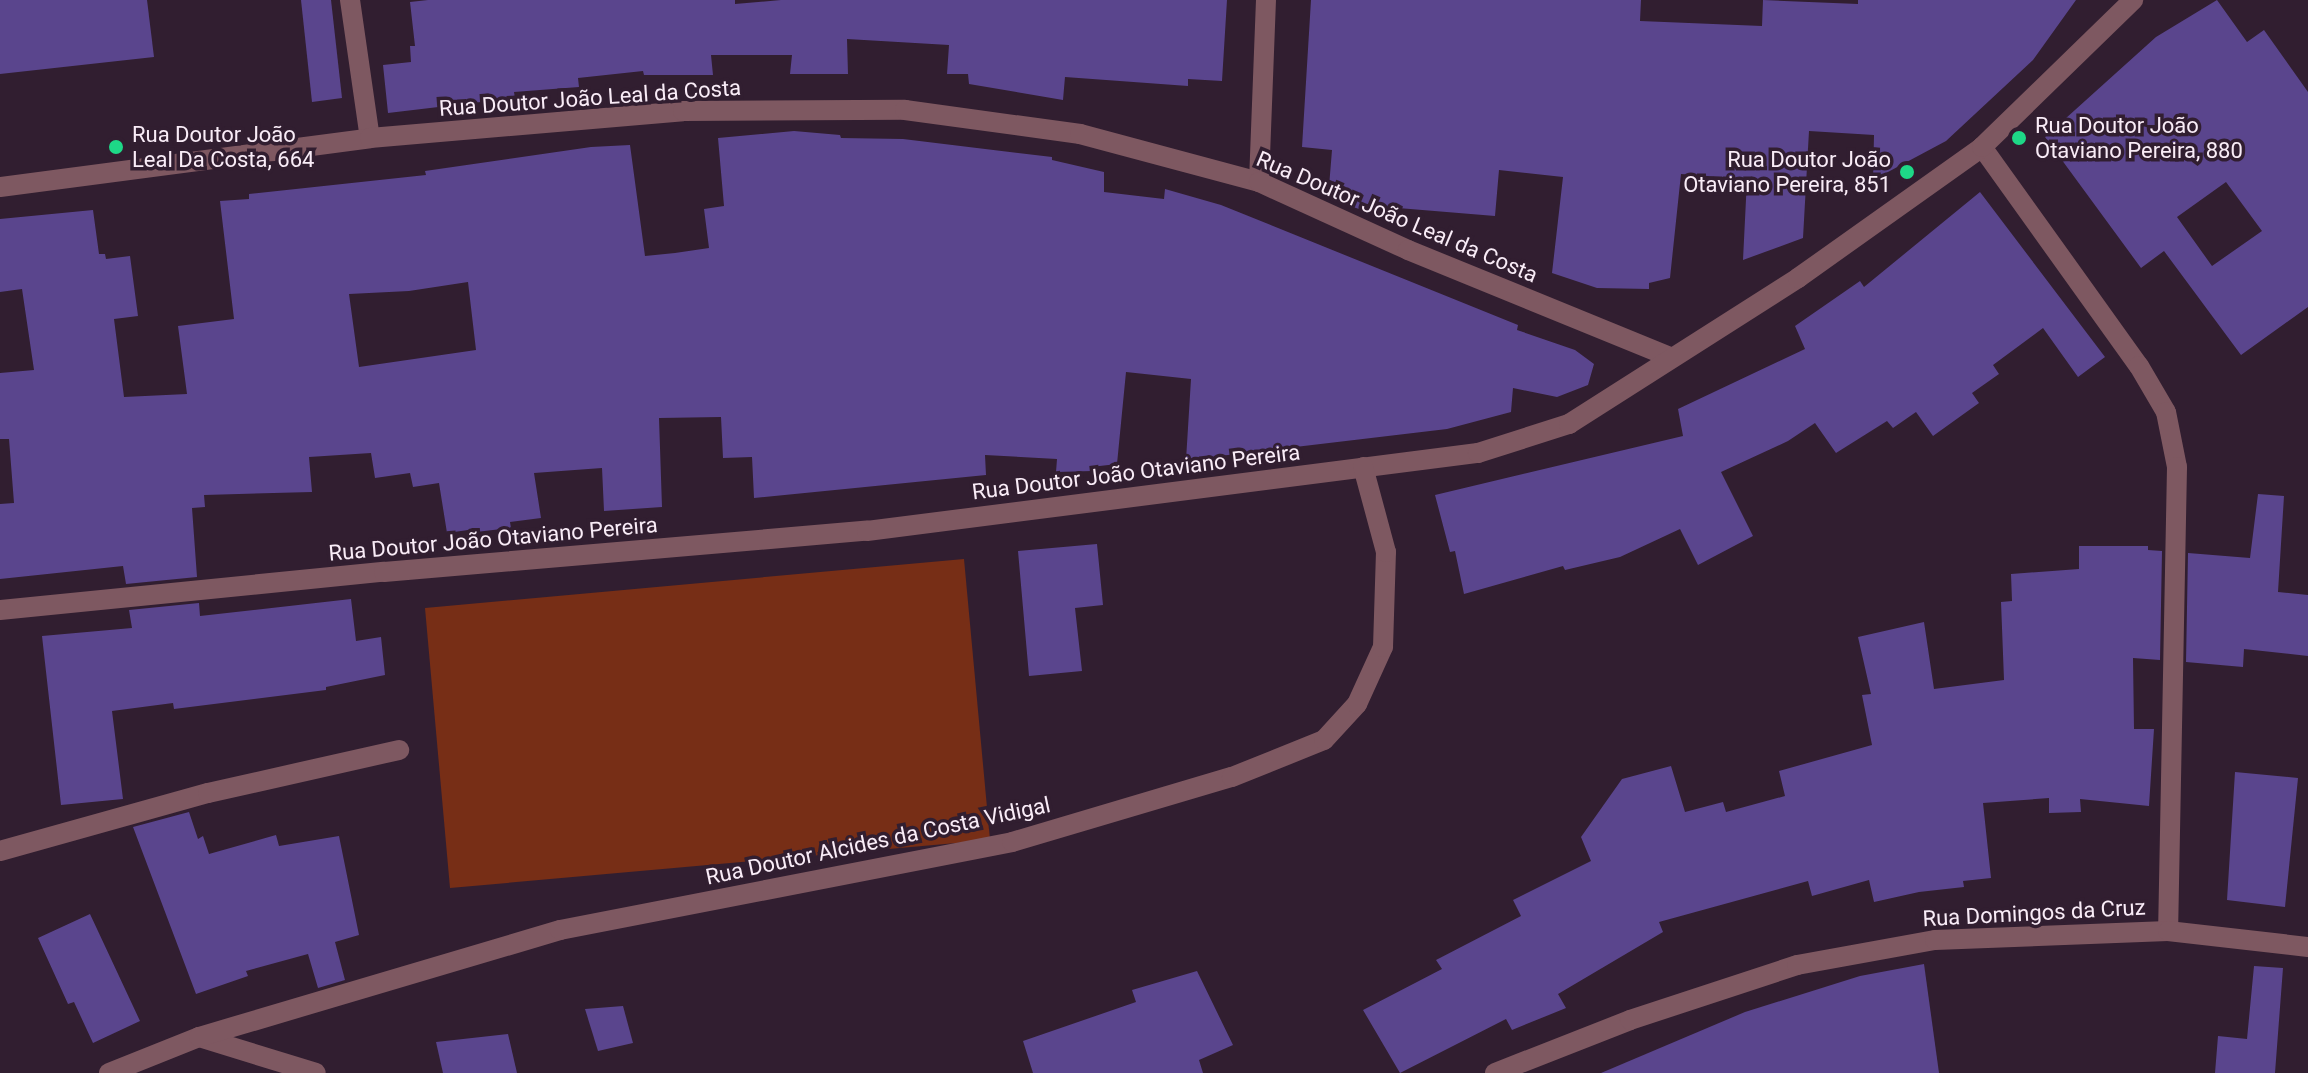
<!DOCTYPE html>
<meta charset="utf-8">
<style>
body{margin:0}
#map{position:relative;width:2308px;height:1073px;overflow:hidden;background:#311e30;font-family:Roboto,sans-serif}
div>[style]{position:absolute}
.green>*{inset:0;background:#772e16}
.building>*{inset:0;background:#5a458d}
.minor>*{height:20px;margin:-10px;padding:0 10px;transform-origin:10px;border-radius:10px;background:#7e5861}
.dots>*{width:22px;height:22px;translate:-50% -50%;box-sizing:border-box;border:4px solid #311e30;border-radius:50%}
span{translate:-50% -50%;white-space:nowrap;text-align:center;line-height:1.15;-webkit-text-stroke:7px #311e30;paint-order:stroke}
.street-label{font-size:22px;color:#f9ecf7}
.poi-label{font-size:22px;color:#f9ecf7}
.left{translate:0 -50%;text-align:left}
.right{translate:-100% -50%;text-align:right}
</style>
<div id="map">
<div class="green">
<i style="clip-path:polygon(964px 559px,990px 840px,450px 888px,425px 608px)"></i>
</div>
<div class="building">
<i style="clip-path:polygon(0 0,147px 0,154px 57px,0 74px)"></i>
<i style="clip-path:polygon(301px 0,331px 0,342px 98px,312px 102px)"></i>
<i style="clip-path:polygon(428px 0,735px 0,735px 4px,781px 0,1227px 0,1222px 81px,1188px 79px,1188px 86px,1065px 77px,1063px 100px,969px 84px,968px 74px,947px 74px,949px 45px,847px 39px,848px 74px,790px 74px,792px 55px,711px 55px,713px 75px,644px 75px,643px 71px,578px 78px,579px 87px,514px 92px,515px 98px,388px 113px,383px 65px,411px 62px,410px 46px,415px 46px,410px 2px)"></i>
<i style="clip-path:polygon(1311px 0,1641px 0,1640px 21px,1762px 26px,1763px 0,1858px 4px,1858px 0,2076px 0,2033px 60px,1946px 141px,1873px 180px,1874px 135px,1809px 131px,1803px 238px,1743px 260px,1747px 179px,1681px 174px,1670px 278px,1649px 283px,1649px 289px,1597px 288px,1552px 273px,1563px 177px,1499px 170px,1495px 216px,1386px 207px,1384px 217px,1328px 199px,1332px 150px,1302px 147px)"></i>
<i style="clip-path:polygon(evenodd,2217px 0,2247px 42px,2264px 30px,2308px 92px,2308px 307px,2241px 355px,2164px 251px,2141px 268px,2045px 137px,2156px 37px,2217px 0,2226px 182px,2262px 231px,2212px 266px,2177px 217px,2226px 182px)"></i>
<i style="clip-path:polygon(evenodd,794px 131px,840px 135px,841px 138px,903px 139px,1052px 157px,1052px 160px,1104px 172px,1104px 192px,1164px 199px,1165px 189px,1221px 205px,1518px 325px,1517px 330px,1575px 350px,1594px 364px,1588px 385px,1557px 397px,1513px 388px,1511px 412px,1447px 429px,1186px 460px,1191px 379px,1126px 372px,1117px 464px,1091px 467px,1092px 471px,1056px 472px,1057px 459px,985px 455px,986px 475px,754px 498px,752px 457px,723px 458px,721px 417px,659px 418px,662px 507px,604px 511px,602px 468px,534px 473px,541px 518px,510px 522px,511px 528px,476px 532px,475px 529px,447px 533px,439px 483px,413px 487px,410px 473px,375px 478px,371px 453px,309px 457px,312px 492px,204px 495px,205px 507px,192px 508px,197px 577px,126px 584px,123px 566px,0 579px,0 504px,14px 503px,9px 439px,0 439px,0 373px,34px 370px,22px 289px,0 292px,0 219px,93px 210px,99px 254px,105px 254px,106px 259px,130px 256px,138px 316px,114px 319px,124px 397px,187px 394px,178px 326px,234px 319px,220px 201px,249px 199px,249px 194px,426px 175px,425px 171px,591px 147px,630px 145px,645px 256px,675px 253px,709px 248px,704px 209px,724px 206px,718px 138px,794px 131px,468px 282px,476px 350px,359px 367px,349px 294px,409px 291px,468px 282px)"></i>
<i style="clip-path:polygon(1980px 192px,2105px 357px,2078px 377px,2043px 328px,1993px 365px,1999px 374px,1972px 393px,1979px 403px,1933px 436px,1916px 412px,1893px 428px,1887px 421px,1836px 453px,1815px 423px,1788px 441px,1721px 472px,1753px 536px,1698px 565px,1680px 529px,1620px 557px,1565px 570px,1563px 566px,1464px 594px,1455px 551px,1450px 552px,1435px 495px,1683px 436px,1678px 409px,1805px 349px,1795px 326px,1860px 281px,1864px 287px)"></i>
<i style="clip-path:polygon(2258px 494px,2284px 496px,2278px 592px,2308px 595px,2308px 656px,2244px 649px,2243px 667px,2186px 662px,2188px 553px,2250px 558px)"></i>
<i style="clip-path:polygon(1097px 544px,1103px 605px,1075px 608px,1082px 671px,1029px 676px,1018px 551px)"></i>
<i style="clip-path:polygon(2079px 546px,2148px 546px,2148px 550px,2162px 551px,2160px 660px,2133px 658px,2134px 729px,2154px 729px,2149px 806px,2080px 799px,2081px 812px,2049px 813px,2049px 798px,1983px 803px,1991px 878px,1963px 881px,1964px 887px,1919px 892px,1874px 902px,1869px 880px,1812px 896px,1808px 881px,1659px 922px,1663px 932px,1558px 994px,1566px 1008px,1512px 1030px,1506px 1019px,1400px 1073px,1363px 1010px,1442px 969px,1436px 960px,1521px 916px,1513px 900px,1591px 861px,1581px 837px,1622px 779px,1671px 766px,1685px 812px,1723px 802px,1726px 812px,1785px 796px,1779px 771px,1872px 745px,1862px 695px,1871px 694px,1858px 637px,1924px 622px,1934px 689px,2004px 680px,2001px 602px,2012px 601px,2011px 574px,2079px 569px)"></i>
<i style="clip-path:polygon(351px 599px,356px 641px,381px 637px,385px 675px,326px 687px,326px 690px,174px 709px,173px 703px,112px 711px,123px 799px,61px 805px,42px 636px,132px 628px,129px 610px,199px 603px,200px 616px)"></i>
<i style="clip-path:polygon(2235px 772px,2298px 778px,2285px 907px,2227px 900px)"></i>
<i style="clip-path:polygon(189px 812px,198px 839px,203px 836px,209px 854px,276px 835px,279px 846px,339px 836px,359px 935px,335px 942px,345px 980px,318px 988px,308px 954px,246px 971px,248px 976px,196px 994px,133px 827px)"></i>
<i style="clip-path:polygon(90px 914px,140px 1021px,93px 1043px,74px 1002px,68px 1004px,38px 938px)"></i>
<i style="clip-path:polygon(1924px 964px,1939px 1073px,1601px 1073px,1745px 1012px,1860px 976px)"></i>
<i style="clip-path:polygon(2254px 966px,2283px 968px,2275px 1073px,2215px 1073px,2218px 1036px,2247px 1039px)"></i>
<i style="clip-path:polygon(1197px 971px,1233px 1045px,1199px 1060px,1203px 1073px,1033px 1073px,1023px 1041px,1136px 1002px,1132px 990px)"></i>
<i style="clip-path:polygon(623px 1006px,633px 1043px,598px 1051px,585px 1009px)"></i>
<i style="clip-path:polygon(508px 1034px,517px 1073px,443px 1073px,436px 1042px)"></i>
</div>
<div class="minor">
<i style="left:350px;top:0;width:139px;rotate:81.8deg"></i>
<i style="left:1982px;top:147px;width:269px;rotate:54.4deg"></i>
<i style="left:2139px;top:366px;width:53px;rotate:59.6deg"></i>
<i style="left:2166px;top:412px;width:56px;rotate:78.7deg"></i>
<i style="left:2177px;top:467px;width:464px;rotate:91.1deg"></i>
<i style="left:1259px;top:182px;width:182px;rotate:-87.8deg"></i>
<i style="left:0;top:187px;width:373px;rotate:-7.5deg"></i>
<i style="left:370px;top:138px;width:314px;rotate:-4.9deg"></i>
<i style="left:683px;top:111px;width:222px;rotate:-0.3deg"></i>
<i style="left:905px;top:110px;width:177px;rotate:7.8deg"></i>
<i style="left:1080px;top:134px;width:185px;rotate:15deg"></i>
<i style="left:1259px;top:182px;width:164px;rotate:24.5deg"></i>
<i style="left:1408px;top:250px;width:285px;rotate:22.2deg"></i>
<i style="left:0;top:610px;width:386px;rotate:-5.7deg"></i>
<i style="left:384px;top:572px;width:485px;rotate:-4.9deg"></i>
<i style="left:867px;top:531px;width:616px;rotate:-7.28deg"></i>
<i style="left:1478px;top:453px;width:96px;rotate:-17.7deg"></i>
<i style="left:1569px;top:424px;width:272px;rotate:-32.5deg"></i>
<i style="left:1798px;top:278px;width:226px;rotate:-35.4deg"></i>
<i style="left:1982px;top:147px;width:211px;rotate:-44.2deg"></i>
<i style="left:0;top:851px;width:216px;rotate:-15.6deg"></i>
<i style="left:208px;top:793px;width:196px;rotate:-12.7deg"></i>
<i style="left:199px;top:1037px;width:122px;rotate:17.1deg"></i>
<i style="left:109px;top:1073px;width:97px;rotate:-21.8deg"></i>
<i style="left:199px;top:1037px;width:377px;rotate:-16.5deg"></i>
<i style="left:560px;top:930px;width:460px;rotate:-11deg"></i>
<i style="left:1012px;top:842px;width:229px;rotate:-16.5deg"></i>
<i style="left:1232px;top:777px;width:99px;rotate:-21.9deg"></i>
<i style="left:1324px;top:740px;width:49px;rotate:-47.5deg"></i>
<i style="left:1357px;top:704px;width:63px;rotate:-65.5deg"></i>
<i style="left:1383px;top:647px;width:95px;rotate:-88.2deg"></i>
<i style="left:1386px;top:552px;width:88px;rotate:-105.1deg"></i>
<i style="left:1495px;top:1073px;width:145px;rotate:-21.4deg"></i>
<i style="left:1630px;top:1020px;width:176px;rotate:-18.2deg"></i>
<i style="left:1797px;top:965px;width:140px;rotate:-10.3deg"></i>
<i style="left:1935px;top:940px;width:233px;rotate:-2.2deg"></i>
<i style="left:2168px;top:931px;width:141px;rotate:6.5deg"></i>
</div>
<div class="dots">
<i style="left:2019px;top:138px;background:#1ed887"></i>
<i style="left:116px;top:147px;background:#1ed887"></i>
<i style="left:1907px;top:172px;background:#1ed887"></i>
</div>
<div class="street-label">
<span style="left:590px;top:98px;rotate:-4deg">Rua Doutor João Leal da Costa</span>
<span style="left:1397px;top:217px;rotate:23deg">Rua Doutor João Leal da Costa</span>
<span style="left:1136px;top:472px;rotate:-7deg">Rua Doutor João Otaviano Pereira</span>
<span style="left:493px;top:539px;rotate:-5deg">Rua Doutor João Otaviano Pereira</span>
<span style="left:878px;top:841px;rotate:-12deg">Rua Doutor Alcides da Costa Vidigal</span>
<span style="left:2034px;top:913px;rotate:-3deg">Rua Domingos da Cruz</span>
</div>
<div class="poi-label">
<span class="left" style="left:2035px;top:138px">Rua Doutor João<br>Otaviano Pereira, 880</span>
<span class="left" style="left:132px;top:147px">Rua Doutor João<br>Leal Da Costa, 664</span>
<span class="right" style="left:1891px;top:172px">Rua Doutor João<br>Otaviano Pereira, 851</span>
</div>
</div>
